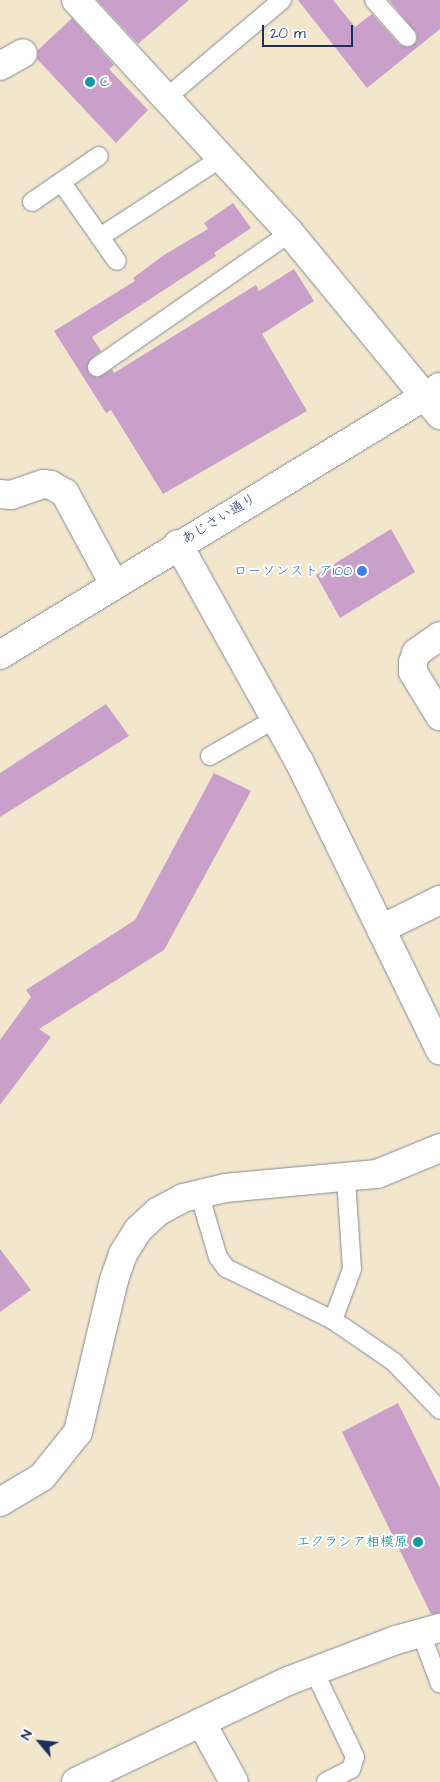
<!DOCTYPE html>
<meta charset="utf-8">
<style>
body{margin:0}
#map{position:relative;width:440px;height:1782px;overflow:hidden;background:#f2e6cd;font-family:"Architects Daughter","Klee One",sans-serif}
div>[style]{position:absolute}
.building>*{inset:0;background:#c8a0ca}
.roads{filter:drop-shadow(0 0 1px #868a96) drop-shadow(0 0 1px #868a96)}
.service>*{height:18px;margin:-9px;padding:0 9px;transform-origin:9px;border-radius:9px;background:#fff}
.minor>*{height:28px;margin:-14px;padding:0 14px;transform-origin:14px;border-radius:14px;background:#fff}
.tertiary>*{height:28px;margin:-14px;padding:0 14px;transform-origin:14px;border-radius:14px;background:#fff}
.dots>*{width:14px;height:14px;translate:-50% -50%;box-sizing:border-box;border:2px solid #fff;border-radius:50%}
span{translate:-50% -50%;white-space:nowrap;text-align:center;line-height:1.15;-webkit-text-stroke:4px #fff;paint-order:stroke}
.culture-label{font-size:14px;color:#0d838f}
.left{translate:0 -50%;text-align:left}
.right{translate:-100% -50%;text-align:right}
.street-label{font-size:14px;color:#1b2f5e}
.shop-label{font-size:14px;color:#366cbe}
.north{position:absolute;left:15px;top:1717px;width:50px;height:50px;-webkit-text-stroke:4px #fff;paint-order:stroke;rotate:298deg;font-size:14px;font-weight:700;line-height:20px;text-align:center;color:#1b2f5e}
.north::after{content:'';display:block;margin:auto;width:18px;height:22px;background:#1b2f5e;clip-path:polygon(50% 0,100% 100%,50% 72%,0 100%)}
.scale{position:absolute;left:262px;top:25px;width:91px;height:22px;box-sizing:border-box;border:2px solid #1b2f5e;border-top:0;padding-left:6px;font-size:15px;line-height:18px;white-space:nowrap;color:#1b2f5e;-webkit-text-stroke:4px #fff;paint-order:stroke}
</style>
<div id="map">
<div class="building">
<i style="clip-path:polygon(97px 0,189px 0,138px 44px)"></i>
<i style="clip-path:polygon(298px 0,333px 0,355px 27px,372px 14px,399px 44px,409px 47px,417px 41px,417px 34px,389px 0,440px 0,440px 29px,367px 88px)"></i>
<i style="clip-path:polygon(72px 18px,114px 65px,109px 69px,148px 110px,116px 143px,37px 59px,38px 50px)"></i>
<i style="clip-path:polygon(233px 203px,251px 228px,214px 253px,216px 256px,92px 337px,101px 351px,91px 359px,87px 368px,89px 373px,97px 378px,112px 369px,114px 373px,256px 285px,259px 291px,294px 269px,314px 301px,262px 334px,307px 411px,163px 494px,111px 410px,106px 413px,54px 331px,135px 281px,133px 278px,164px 255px,208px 229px,204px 223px)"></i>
<i style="clip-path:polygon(391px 529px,415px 572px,340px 618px,316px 575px)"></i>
<i style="clip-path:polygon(106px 704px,129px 736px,0 817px,0 773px)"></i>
<i style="clip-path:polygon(214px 773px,251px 791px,164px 950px,39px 1029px,51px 1037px,0 1105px,0 1040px,31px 997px,26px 990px,135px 920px)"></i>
<i style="clip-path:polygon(0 1249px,31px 1290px,0 1312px)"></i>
<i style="clip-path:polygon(398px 1403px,440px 1488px,440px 1613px,431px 1614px,342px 1432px)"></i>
</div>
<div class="roads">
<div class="service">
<i style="left:374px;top:0;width:50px;rotate:48.3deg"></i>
<i style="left:166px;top:98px;width:152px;rotate:-40.2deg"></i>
<i style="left:62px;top:183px;width:66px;rotate:54.9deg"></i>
<i style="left:100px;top:237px;width:145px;rotate:-33.1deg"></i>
<i style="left:32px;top:202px;width:81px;rotate:-34.5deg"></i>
<i style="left:100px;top:237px;width:29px;rotate:55deg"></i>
<i style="left:97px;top:367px;width:235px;rotate:-34.8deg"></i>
<i style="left:210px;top:756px;width:75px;rotate:-29.6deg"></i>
<i style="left:199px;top:1193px;width:67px;rotate:73.5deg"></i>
<i style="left:218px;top:1257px;width:14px;rotate:54deg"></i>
<i style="left:226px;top:1268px;width:119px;rotate:25.9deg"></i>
<i style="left:333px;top:1320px;width:74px;rotate:34.5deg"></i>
<i style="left:394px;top:1362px;width:66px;rotate:46.2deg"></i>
<i style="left:333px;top:1320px;width:54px;rotate:-69.6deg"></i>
<i style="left:352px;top:1269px;width:91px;rotate:-93.8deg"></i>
<i style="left:421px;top:1633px;width:54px;rotate:69.6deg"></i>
<i style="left:314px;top:1671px;width:95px;rotate:64.5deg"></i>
<i style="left:355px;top:1757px;width:13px;rotate:108deg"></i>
<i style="left:351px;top:1769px;width:28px;rotate:153deg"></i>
</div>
<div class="minor">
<i style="left:76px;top:0;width:316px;rotate:47.4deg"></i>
<i style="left:290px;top:233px;width:236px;rotate:50.5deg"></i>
<i style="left:0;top:66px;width:26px;rotate:-29deg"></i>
<i style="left:0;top:494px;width:11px;rotate:5deg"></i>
<i style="left:11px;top:495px;width:34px;rotate:-19deg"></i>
<i style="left:43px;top:484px;width:8px;rotate:7deg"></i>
<i style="left:51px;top:485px;width:16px;rotate:30deg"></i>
<i style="left:65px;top:493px;width:103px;rotate:61.7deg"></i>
<i style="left:178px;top:544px;width:248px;rotate:60.9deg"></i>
<i style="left:299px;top:761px;width:322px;rotate:64deg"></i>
<i style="left:440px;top:636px;width:29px;rotate:145deg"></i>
<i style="left:416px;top:653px;width:10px;rotate:107deg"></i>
<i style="left:413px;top:663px;width:9px;rotate:90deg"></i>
<i style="left:413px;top:672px;width:52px;rotate:58.5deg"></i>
<i style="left:381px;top:929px;width:66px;rotate:-26.2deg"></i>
<i style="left:0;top:1502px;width:49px;rotate:-30.8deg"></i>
<i style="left:42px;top:1477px;width:58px;rotate:-51.3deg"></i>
<i style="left:78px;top:1432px;width:156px;rotate:-76.7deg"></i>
<i style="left:114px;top:1280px;width:28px;rotate:-71deg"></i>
<i style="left:123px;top:1254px;width:28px;rotate:-58deg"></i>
<i style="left:138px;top:1230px;width:26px;rotate:-43deg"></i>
<i style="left:157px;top:1212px;width:30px;rotate:-28deg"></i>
<i style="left:183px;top:1198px;width:43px;rotate:-13.4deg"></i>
<i style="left:225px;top:1188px;width:153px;rotate:-5.3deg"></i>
<i style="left:377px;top:1174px;width:68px;rotate:-22.4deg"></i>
<i style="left:201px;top:1722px;width:68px;rotate:61.2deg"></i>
<i style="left:76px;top:1782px;width:235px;rotate:-25.5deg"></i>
<i style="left:288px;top:1681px;width:116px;rotate:-20.8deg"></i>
<i style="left:396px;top:1640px;width:46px;rotate:-15.3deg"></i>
</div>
<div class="tertiary">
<i style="left:0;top:655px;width:515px;rotate:-31.35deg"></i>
</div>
</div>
<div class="dots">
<i style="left:90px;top:82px;background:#0f9aa8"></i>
<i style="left:362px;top:571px;background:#3f7fe0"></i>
<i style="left:418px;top:1542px;background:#0f9aa8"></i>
</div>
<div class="culture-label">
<span class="left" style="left:100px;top:82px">C</span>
<span class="right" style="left:408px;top:1542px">エクラシア相模原</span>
</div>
<div class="street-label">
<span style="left:219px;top:519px;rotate:-31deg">あじさい通り</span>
</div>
<div class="shop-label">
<span class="right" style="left:352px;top:571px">ローソンストア100</span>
</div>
<div class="north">N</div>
<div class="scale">20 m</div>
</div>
